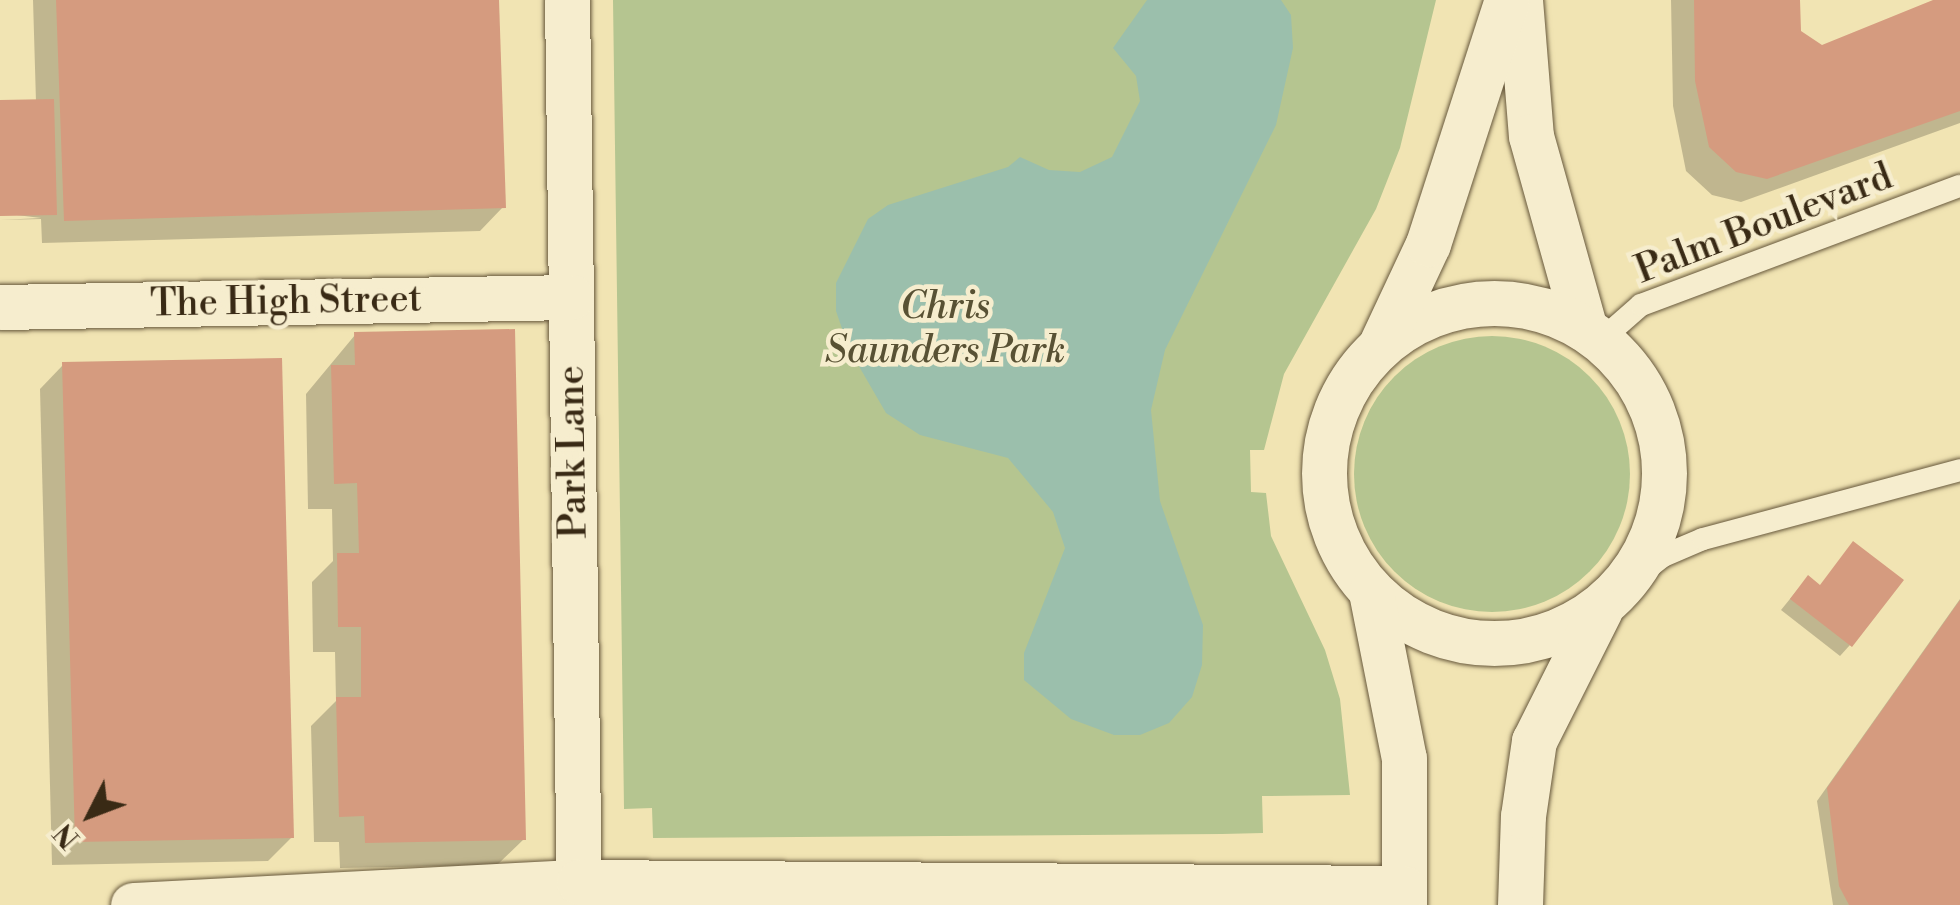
<!DOCTYPE html>
<style>
body{margin:0}
#map{position:relative;width:1960px;height:905px;overflow:hidden;background:#f1e4b3;font-family:"Libre Bodoni",serif}
div>[style]{position:absolute}
.green>*{inset:0;background:#b5c590}
.round{border-radius:50%}
.water>*{inset:0;background:#9bbfac}
.shadow>*{inset:0;background:#0003}
.building>*{inset:0;background:#d59b7f}
.roads{filter:drop-shadow(0 0 2px #67583c) drop-shadow(0 0 2px #67583c)}
.service>*{height:22px;margin:-11px;padding:0 11px;transform-origin:11px;border-radius:11px;background:#f6edce}
.minor>*{height:45px;margin:-22.5px;padding:0 22.5px;transform-origin:22.5px;border-radius:22.5px;background:#f6edce}
.minor>.ring{margin:-22.5px;padding:0;box-sizing:content-box;background:none;border:45px solid #f6edce;border-radius:50%}
span{translate:-50% -50%;white-space:nowrap;text-align:center;line-height:1.15;-webkit-text-stroke:9px #f6edce;paint-order:stroke}
.street-label{font-size:38px;color:#392a15}
.park-label{font-size:38px;color:#585134;font-style:italic}
.north{position:absolute;left:40px;top:765px;width:100px;height:100px;-webkit-text-stroke:8px #f6edce;paint-order:stroke;rotate:228deg;font-size:28px;font-weight:700;line-height:40px;text-align:center;color:#392a15}
.north::after{content:'';display:block;margin:auto;width:35px;height:45px;background:#392a15;clip-path:polygon(50% 0,100% 100%,50% 72%,0 100%)}
</style>
<div id="map">
<div class="green">
<i style="clip-path:polygon(613px 0,1436px 0,1400px 148px,1376px 209px,1284px 374px,1264px 450px,1250px 450px,1251px 492px,1266px 493px,1271px 536px,1325px 650px,1340px 699px,1350px 795px,1262px 796px,1263px 833px,1222px 834px,653px 838px,652px 808px,624px 809px)"></i>
<i class="round" style="left:1354px;top:336px;width:276px;height:276px"></i>
</div>
<div class="water">
<i style="clip-path:polygon(1147px 0,1281px 0,1291px 15px,1293px 48px,1276px 125px,1165px 350px,1151px 410px,1160px 501px,1203px 625px,1202px 665px,1192px 697px,1169px 723px,1140px 735px,1114px 735px,1071px 719px,1024px 680px,1024px 653px,1065px 548px,1053px 512px,1008px 458px,920px 435px,886px 413px,849px 349px,836px 311px,836px 283px,868px 219px,888px 205px,1008px 167px,1020px 157px,1049px 170px,1080px 172px,1112px 157px,1140px 101px,1136px 76px,1113px 48px)"></i>
</div>
<div class="shadow">
<i style="clip-path:polygon(33px 0,497px 0,503px 207px,480px 231px,42px 243px,41px 219px,0 220px,41px 218px,0 213px,0 103px,36px 102px)"></i>
<i style="clip-path:polygon(1671px 0,1798px 0,1798px 32px,1821px 48px,1940px 0,1960px 0,1960px 123px,1741px 202px,1712px 195px,1686px 171px,1673px 106px)"></i>
<i style="clip-path:polygon(355px 335px,524px 839px,497px 865px,340px 868px,339px 842px,314px 842px,311px 726px,336px 701px,335px 652px,313px 652px,312px 582px,333px 561px,332px 509px,308px 509px,306px 394px)"></i>
<i style="clip-path:polygon(63px 365px,292px 837px,268px 861px,52px 865px,40px 389px)"></i>
<i style="clip-path:polygon(1798px 589px,1850px 645px,1840px 656px,1781px 610px)"></i>
<i style="clip-path:polygon(1960px 599px,1960px 905px,1833px 905px,1817px 801px)"></i>
</div>
<div class="building">
<i style="clip-path:polygon(56px 0,499px 0,506px 208px,64px 221px)"></i>
<i style="clip-path:polygon(1694px 0,1800px 0,1801px 31px,1822px 45px,1933px 0,1960px 0,1960px 111px,1767px 179px,1736px 172px,1709px 147px,1695px 81px)"></i>
<i style="clip-path:polygon(54px 99px,57px 215px,0 216px,0 100px)"></i>
<i style="clip-path:polygon(515px 329px,526px 840px,365px 843px,364px 816px,339px 817px,336px 697px,361px 697px,361px 627px,338px 627px,337px 553px,359px 553px,357px 483px,334px 484px,331px 365px,355px 365px,354px 332px)"></i>
<i style="clip-path:polygon(282px 358px,294px 838px,75px 842px,62px 362px)"></i>
<i style="clip-path:polygon(1853px 541px,1904px 580px,1852px 647px,1790px 599px,1808px 575px,1820px 585px)"></i>
<i style="clip-path:polygon(1960px 600px,1960px 905px,1849px 905px,1839px 886px,1827px 788px)"></i>
</div>
<div class="roads">
<div class="service">
<i style="left:1601px;top:340px;width:53px;rotate:-41.2deg"></i>
<i style="left:1641px;top:305px;width:340px;rotate:-20.5deg"></i>
<i style="left:1618px;top:591px;width:57px;rotate:-37.9deg"></i>
<i style="left:1663px;top:556px;width:43px;rotate:-23deg"></i>
<i style="left:1703px;top:539px;width:266px;rotate:-15deg"></i>
</div>
<div class="minor">
<i style="left:567px;top:0;width:905px;rotate:89.24deg"></i>
<i style="left:1520px;top:0;width:136px;rotate:85.4deg"></i>
<i style="left:1531px;top:136px;width:200px;rotate:74.4deg"></i>
<i class="ring" style="left:1324px;top:303px;width:295px;height:295px"></i>
<i style="left:0;top:307px;width:571px;rotate:-1deg"></i>
<i style="left:1382px;top:342px;width:108px;rotate:-64.9deg"></i>
<i style="left:1428px;top:244px;width:256px;rotate:-72.1deg"></i>
<i style="left:1371px;top:592px;width:169px;rotate:78.8deg"></i>
<i style="left:1404px;top:758px;width:147px;rotate:90deg"></i>
<i style="left:133px;top:905px;width:447px;rotate:-3deg"></i>
<i style="left:579px;top:882px;width:825px;rotate:0.42deg"></i>
<i style="left:1520px;top:905px;width:89px;rotate:-88.1deg"></i>
<i style="left:1523px;top:816px;width:76px;rotate:-81.7deg"></i>
<i style="left:1534px;top:741px;width:147px;rotate:-63.3deg"></i>
</div>
</div>
<div class="street-label">
<span style="left:1764px;top:224px;rotate:-21deg">Palm Boulevard</span>
<span style="left:286px;top:302px;rotate:-1deg">The High Street</span>
<span style="left:573px;top:452px;rotate:-91deg">Park Lane</span>
</div>
<div class="park-label">
<span style="left:945px;top:329px">Chris<br>Saunders Park</span>
</div>
<div class="north">N</div>
</div>
